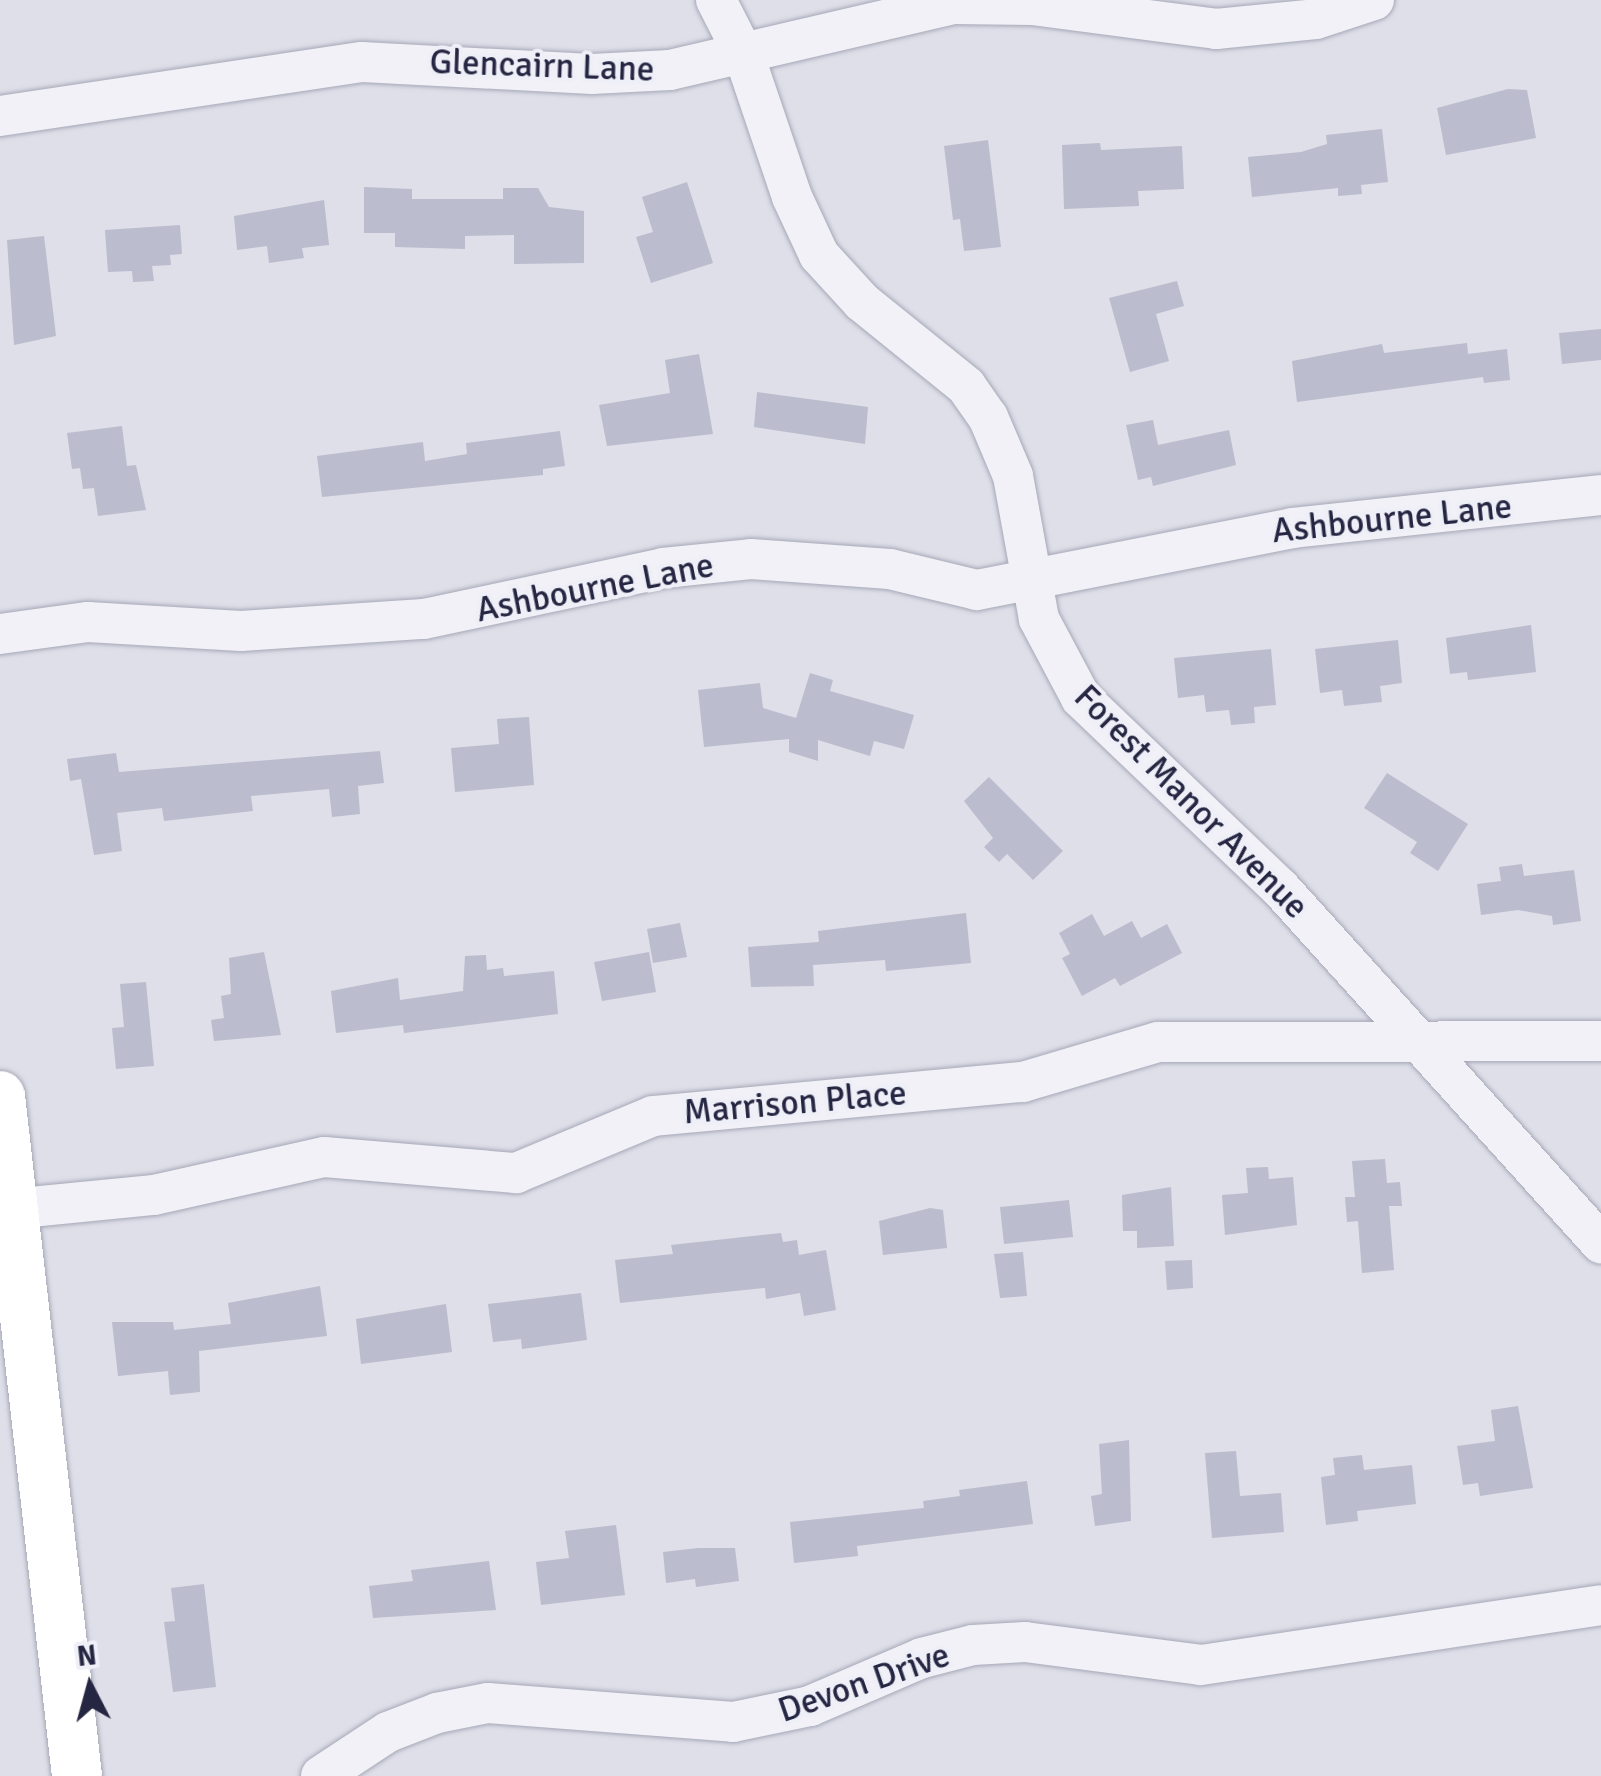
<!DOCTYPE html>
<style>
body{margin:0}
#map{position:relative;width:1601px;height:1776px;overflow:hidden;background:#dedfe9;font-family:Signika,sans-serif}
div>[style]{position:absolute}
.building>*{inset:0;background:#bbbccd}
.roads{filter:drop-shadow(0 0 2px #a6a8b7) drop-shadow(0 0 2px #a6a8b7)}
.minor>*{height:40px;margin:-20px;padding:0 20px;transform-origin:20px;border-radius:20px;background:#f1f1f7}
.major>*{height:50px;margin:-25px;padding:0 25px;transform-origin:25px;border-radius:25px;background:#fff}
span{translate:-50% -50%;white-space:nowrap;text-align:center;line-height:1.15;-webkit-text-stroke:8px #eeeff7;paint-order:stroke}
.street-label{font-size:35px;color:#252642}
.north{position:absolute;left:40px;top:1636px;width:100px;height:100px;-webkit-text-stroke:8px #eeeff7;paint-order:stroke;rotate:354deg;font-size:28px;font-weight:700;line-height:40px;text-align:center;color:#252642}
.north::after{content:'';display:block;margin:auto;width:35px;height:45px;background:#252642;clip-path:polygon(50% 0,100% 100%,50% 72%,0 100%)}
</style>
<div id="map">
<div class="building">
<i style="clip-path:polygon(1508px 89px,1527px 90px,1536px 138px,1446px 155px,1437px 108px)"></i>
<i style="clip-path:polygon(1382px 129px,1388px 182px,1361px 185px,1362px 194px,1338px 196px,1338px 188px,1252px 197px,1248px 157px,1301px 152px,1327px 144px,1326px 135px)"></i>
<i style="clip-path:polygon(988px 140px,1001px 247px,964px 251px,960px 219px,953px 220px,944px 146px)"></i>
<i style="clip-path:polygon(1100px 143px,1101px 150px,1182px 146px,1184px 189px,1138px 191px,1139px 206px,1064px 209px,1062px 145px)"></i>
<i style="clip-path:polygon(687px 182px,713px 263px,651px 283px,636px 237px,653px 232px,642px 197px)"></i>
<i style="clip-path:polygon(364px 187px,412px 189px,412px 199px,503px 199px,503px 188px,538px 188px,549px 207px,584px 211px,584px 263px,514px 264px,514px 235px,465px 236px,465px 249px,395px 247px,395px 233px,364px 233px)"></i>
<i style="clip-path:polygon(324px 200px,329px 245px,302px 248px,304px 258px,269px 263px,267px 246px,237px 250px,234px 216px)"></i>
<i style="clip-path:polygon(180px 225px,182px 254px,170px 255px,171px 265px,152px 266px,154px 281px,133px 282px,132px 271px,108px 272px,105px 230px)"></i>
<i style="clip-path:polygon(44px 236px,56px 336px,14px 345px,7px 240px)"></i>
<i style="clip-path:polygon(1177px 281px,1184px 306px,1156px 314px,1169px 361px,1130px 372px,1109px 298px)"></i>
<i style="clip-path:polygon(1601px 329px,1601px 360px,1562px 364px,1559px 333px)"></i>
<i style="clip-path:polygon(1467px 343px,1468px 354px,1507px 349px,1510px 380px,1484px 383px,1483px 377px,1297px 402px,1292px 361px,1382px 344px,1384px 353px)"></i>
<i style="clip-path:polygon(699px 354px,713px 434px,607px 446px,599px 405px,670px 393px,665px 360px)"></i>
<i style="clip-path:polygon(757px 392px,868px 407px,865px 444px,754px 427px)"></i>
<i style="clip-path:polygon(1153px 420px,1158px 445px,1229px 430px,1236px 465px,1153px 486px,1151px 477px,1138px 480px,1126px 425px)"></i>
<i style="clip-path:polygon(122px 426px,127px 466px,136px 465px,146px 510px,98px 516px,94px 488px,83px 489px,80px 468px,72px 469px,67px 433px)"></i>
<i style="clip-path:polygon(560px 431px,565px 466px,543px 469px,543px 475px,322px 497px,317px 456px,423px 442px,425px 461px,467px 454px,466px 443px)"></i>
<i style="clip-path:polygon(1531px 625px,1536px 672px,1468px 680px,1467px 672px,1450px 674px,1446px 638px)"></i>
<i style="clip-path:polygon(1398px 640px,1402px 683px,1380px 686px,1382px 702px,1344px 706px,1342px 690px,1320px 693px,1315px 649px)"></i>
<i style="clip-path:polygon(1271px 649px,1276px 705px,1254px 707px,1255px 723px,1231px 725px,1229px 710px,1206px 712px,1204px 695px,1178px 698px,1174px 658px)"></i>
<i style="clip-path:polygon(810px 673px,833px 680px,830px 691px,914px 715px,904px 749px,874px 741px,870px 756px,818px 740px,818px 761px,789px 752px,789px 739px,704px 747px,698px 690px,760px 683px,763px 708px,796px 718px)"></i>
<i style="clip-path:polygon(529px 717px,534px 785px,455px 792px,451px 748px,499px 744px,497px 719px)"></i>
<i style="clip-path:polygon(380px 751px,384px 783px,358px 786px,360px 814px,332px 817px,329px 789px,251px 796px,253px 811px,164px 821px,162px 808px,117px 813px,122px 851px,94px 855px,81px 779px,70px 781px,67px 759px,116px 753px,119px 772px)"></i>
<i style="clip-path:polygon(1387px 773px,1468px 824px,1438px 871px,1410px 853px,1417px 842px,1364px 808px)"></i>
<i style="clip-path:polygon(989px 777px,1063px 851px,1033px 880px,1007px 854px,999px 862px,984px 847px,993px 838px,964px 801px)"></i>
<i style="clip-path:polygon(1522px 864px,1524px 876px,1574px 870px,1581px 921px,1553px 925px,1552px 916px,1518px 910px,1481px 915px,1477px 884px,1501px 881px,1499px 867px)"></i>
<i style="clip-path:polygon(966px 913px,971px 963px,886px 971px,885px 960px,813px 965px,814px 986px,751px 987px,748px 947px,819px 942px,818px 931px)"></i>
<i style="clip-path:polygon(1092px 914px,1104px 936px,1132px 921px,1141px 938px,1167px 924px,1182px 953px,1120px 986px,1115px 978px,1082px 996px,1062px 958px,1070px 954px,1059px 933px)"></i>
<i style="clip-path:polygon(680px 923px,687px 957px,653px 963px,647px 929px)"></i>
<i style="clip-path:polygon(264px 952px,281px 1035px,214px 1041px,211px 1020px,224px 1018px,221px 996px,231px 994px,229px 958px)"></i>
<i style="clip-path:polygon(649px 952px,656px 992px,602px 1001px,594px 962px)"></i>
<i style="clip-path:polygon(486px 955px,487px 970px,503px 968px,504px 976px,554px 971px,558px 1014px,404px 1033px,403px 1025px,336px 1033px,331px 991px,398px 978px,400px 1000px,463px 991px,465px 956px)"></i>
<i style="clip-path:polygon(146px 982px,154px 1066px,116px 1069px,112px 1028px,124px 1027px,120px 984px)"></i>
<i style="clip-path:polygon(1385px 1159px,1387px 1183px,1400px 1182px,1402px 1206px,1389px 1206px,1394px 1270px,1362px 1273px,1358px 1221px,1347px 1222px,1345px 1197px,1355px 1197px,1352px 1161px)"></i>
<i style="clip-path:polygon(1268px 1167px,1269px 1179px,1293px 1177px,1297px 1225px,1225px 1235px,1222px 1195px,1248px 1193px,1246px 1168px)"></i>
<i style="clip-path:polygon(1171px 1187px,1174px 1246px,1137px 1248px,1137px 1231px,1123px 1231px,1122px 1195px)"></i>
<i style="clip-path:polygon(1069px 1200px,1073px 1237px,1004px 1244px,1000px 1207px)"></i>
<i style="clip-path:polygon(930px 1208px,943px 1210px,947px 1248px,883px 1255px,879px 1221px)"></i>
<i style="clip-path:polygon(781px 1233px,783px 1242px,797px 1240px,799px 1255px,826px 1250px,836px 1310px,804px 1316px,800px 1293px,766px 1299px,765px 1288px,620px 1303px,615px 1260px,673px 1254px,671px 1245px)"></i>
<i style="clip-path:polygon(1023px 1252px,1027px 1296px,1000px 1298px,994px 1254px)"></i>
<i style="clip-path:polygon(1192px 1260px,1193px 1288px,1167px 1290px,1165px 1261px)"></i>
<i style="clip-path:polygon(320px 1286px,327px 1336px,199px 1351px,200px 1392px,170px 1395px,168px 1371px,118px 1376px,112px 1322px,173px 1322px,174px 1330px,231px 1324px,228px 1303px)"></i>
<i style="clip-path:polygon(581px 1293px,587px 1340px,522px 1349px,521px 1339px,493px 1342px,488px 1304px)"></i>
<i style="clip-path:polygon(446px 1304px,452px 1352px,361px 1364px,356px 1319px)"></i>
<i style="clip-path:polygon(1518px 1406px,1533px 1488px,1480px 1496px,1478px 1483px,1463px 1485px,1457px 1446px,1495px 1441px,1491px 1410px)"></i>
<i style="clip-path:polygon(1129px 1440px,1131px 1521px,1095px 1526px,1091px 1496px,1102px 1494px,1099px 1444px)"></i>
<i style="clip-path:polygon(1236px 1451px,1240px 1496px,1281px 1493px,1284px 1532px,1212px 1538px,1205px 1453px)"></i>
<i style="clip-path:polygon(1362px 1455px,1364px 1470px,1412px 1465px,1416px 1504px,1357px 1511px,1358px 1521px,1326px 1525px,1321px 1477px,1335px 1475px,1333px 1458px)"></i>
<i style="clip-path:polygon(1027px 1481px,1033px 1524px,857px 1546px,858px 1556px,794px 1563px,790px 1522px,924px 1508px,923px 1501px,960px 1496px,959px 1490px)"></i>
<i style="clip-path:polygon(616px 1525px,625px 1595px,541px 1605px,536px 1562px,569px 1558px,565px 1531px)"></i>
<i style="clip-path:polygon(698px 1548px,735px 1548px,739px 1581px,696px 1587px,695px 1579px,666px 1583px,663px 1552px)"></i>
<i style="clip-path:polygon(489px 1561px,496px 1610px,373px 1618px,369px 1586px,413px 1581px,411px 1570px)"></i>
<i style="clip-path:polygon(204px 1584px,216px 1687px,173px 1692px,164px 1622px,175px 1621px,171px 1588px)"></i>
</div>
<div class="roads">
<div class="minor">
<i style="left:716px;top:0;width:62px;rotate:63deg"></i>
<i style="left:744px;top:55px;width:150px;rotate:71.3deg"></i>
<i style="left:792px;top:197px;width:64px;rotate:65deg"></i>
<i style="left:819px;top:255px;width:64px;rotate:47.5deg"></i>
<i style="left:862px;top:302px;width:134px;rotate:38.9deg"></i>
<i style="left:966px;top:386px;width:38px;rotate:55deg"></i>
<i style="left:988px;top:417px;width:64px;rotate:67deg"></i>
<i style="left:1013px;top:476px;width:145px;rotate:79.7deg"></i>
<i style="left:1039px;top:619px;width:89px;rotate:62deg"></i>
<i style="left:1081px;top:698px;width:275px;rotate:43.7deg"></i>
<i style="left:1280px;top:888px;width:479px;rotate:47.9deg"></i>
<i style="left:0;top:116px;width:366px;rotate:-8.5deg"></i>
<i style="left:362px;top:62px;width:230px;rotate:3deg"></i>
<i style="left:592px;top:74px;width:78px;rotate:-2.9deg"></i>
<i style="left:670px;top:70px;width:291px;rotate:-13.1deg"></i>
<i style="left:953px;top:4px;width:79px;rotate:0.7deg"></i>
<i style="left:1032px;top:5px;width:186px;rotate:7.4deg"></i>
<i style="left:1216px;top:29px;width:100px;rotate:-5.7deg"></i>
<i style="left:1316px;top:19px;width:61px;rotate:-18.1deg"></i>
<i style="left:0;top:634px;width:89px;rotate:-7.8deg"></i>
<i style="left:88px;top:622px;width:153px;rotate:3.4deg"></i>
<i style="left:241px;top:631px;width:183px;rotate:-3.8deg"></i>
<i style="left:424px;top:619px;width:244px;rotate:-12deg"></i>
<i style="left:663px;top:568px;width:88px;rotate:-5.8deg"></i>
<i style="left:751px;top:559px;width:139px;rotate:4.1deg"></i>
<i style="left:890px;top:569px;width:89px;rotate:13.6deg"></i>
<i style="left:977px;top:590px;width:321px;rotate:-11.1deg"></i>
<i style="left:1292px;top:528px;width:311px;rotate:-6.1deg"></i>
<i style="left:0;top:1210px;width:155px;rotate:-5.6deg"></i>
<i style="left:154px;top:1195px;width:174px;rotate:-12.6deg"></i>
<i style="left:324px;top:1157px;width:193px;rotate:4.8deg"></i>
<i style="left:516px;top:1173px;width:148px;rotate:-22.6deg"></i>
<i style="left:653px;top:1116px;width:372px;rotate:-5.3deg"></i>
<i style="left:1023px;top:1082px;width:141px;rotate:-16.5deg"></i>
<i style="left:1158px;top:1042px;width:443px;rotate:-0.1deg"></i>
<i style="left:321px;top:1776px;width:80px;rotate:-33.3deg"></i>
<i style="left:388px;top:1732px;width:53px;rotate:-21.2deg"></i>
<i style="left:437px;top:1713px;width:52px;rotate:-11.1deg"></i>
<i style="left:488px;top:1703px;width:246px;rotate:4.4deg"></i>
<i style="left:733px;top:1722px;width:79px;rotate:-11.7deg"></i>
<i style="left:810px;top:1706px;width:122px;rotate:-23.2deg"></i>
<i style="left:922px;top:1658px;width:53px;rotate:-14.3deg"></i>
<i style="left:973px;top:1645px;width:52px;rotate:-3.3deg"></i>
<i style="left:1025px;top:1642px;width:177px;rotate:7.4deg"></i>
<i style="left:1201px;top:1665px;width:404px;rotate:-8.5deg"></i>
</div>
<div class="major">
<i style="left:0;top:1096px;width:684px;rotate:83.54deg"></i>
</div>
</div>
<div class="street-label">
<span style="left:542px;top:66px;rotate:2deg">Glencairn Lane</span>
<span style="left:1392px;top:519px;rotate:-6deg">Ashbourne Lane</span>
<span style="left:595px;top:588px;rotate:-11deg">Ashbourne Lane</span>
<span style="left:1191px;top:802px;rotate:45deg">Forest Manor Avenue</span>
<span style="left:795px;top:1103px;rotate:-5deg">Marrison Place</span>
<span style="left:864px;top:1683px;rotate:-19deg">Devon Drive</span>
</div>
<div class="north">N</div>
</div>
